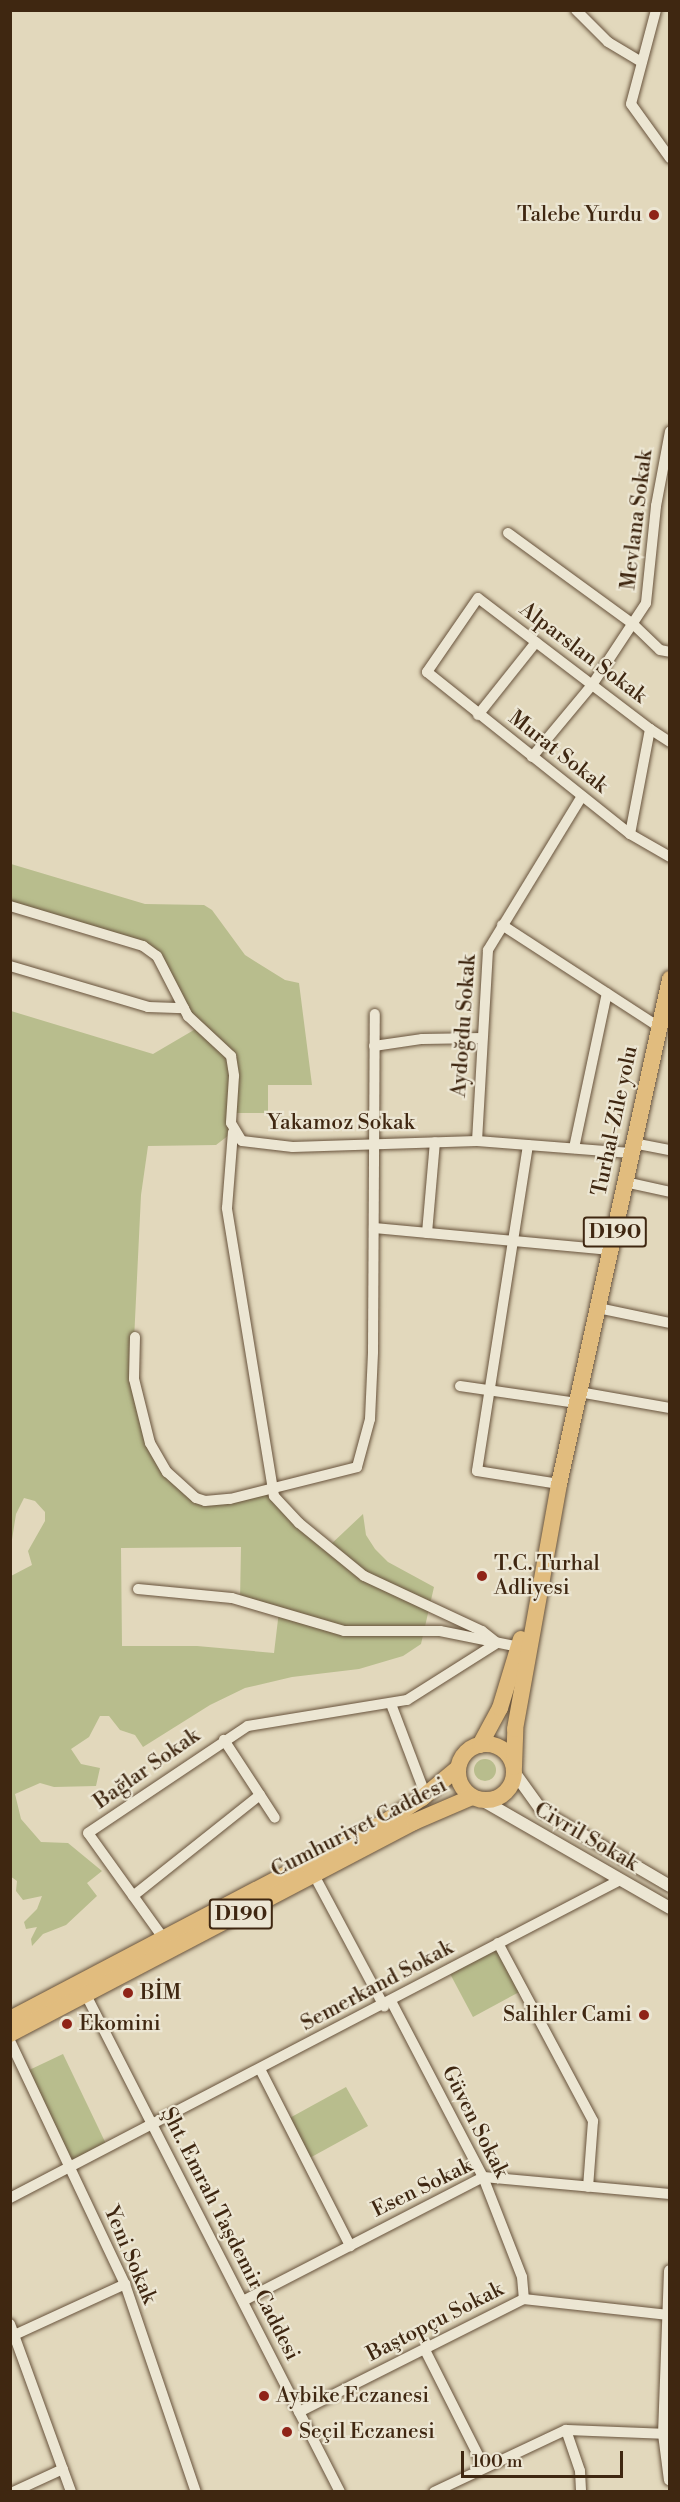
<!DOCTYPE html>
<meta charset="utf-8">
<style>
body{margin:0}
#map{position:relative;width:680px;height:2502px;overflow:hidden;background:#e2d8bc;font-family:"Libre Bodoni",serif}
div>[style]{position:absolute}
.green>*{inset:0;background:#b8bd8d}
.round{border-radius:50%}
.roads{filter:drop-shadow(0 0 2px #68533c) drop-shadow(0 0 2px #68533c)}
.minor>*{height:10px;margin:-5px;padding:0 5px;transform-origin:5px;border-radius:5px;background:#ece6d3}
.tertiary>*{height:12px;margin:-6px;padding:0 6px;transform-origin:6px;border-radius:6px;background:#ece6d3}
.primary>*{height:16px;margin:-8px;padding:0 8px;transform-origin:8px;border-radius:8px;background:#e1bc7e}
.trunk>*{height:16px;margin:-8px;padding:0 8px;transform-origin:8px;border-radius:8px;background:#e1bc7e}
.trunk>.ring{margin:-8px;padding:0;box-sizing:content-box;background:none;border:16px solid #e1bc7e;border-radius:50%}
.dots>*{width:16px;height:16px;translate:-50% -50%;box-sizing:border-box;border:3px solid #ece6d3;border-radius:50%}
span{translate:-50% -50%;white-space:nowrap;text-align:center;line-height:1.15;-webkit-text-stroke:4.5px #ece6d3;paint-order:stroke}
.shield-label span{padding:2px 4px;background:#ece6d3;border:2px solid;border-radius:4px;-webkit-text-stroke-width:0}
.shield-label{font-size:20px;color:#3f2711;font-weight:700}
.poi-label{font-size:21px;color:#3f2711}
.right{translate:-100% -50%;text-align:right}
.left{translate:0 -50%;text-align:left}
.street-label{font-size:21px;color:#3f2711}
.frame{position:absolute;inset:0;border:12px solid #3f2711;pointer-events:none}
.scale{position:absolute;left:461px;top:2451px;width:162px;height:27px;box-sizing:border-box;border:3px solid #3f2711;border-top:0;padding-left:8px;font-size:18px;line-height:21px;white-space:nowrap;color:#3f2711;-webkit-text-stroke:4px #ece6d3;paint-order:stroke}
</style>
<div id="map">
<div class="green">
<i style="clip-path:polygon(evenodd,11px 864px,145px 904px,204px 905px,212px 910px,245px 955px,285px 980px,299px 983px,312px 1085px,268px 1085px,268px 1113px,231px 1113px,233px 1132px,216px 1145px,148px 1146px,141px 1195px,133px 1361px,157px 1458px,205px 1501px,270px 1487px,328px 1547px,363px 1514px,366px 1535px,375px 1549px,388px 1562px,434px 1587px,421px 1644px,403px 1656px,359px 1669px,292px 1677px,245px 1688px,210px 1705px,143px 1747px,135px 1735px,120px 1730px,109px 1716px,100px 1716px,89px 1737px,71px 1749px,81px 1764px,100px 1768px,96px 1786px,54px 1787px,40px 1783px,15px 1794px,21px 1819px,41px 1842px,68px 1843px,102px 1871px,87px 1883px,97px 1896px,66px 1925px,43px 1934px,32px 1946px,31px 1939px,37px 1927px,26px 1929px,24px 1922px,37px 1909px,42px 1896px,23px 1900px,16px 1891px,17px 1881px,10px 1876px,11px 1576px,32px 1565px,28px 1551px,45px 1521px,45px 1512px,35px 1501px,24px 1498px,16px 1514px,11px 1546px,11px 1011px,153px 1054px,199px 1027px,157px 956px,11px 906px,11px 864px,241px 1547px,240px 1600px,279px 1611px,274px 1653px,197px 1646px,122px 1646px,121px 1548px,241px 1547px)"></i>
<i class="round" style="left:474px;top:1759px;width:22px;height:22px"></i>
<i style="clip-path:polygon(498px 1943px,523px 1990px,473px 2017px,448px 1970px)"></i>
<i style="clip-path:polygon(63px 2054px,108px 2148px,70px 2167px,25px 2072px)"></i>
<i style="clip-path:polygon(346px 2087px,368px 2126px,306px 2160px,286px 2120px)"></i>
</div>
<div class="roads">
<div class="minor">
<i style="left:576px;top:10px;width:45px;rotate:45deg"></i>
<i style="left:608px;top:42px;width:39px;rotate:31deg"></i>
<i style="left:656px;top:10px;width:97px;rotate:104.9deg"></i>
<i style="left:631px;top:104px;width:67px;rotate:54.2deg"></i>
<i style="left:508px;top:533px;width:155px;rotate:36.1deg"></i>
<i style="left:633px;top:624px;width:37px;rotate:44deg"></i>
<i style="left:660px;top:650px;width:10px;rotate:11deg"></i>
<i style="left:478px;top:715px;width:93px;rotate:-51.5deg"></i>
<i style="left:650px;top:729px;width:24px;rotate:33deg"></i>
<i style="left:532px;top:757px;width:94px;rotate:-50.2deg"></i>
<i style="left:592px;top:685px;width:98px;rotate:-56.6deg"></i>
<i style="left:646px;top:603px;width:98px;rotate:-84.1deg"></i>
<i style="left:656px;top:506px;width:76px;rotate:-79.4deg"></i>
<i style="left:630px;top:834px;width:107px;rotate:-79.2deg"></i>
<i style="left:650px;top:729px;width:216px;rotate:-142.7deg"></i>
<i style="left:478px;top:598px;width:90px;rotate:124.6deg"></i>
<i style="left:427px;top:672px;width:260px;rotate:38.6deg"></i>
<i style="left:630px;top:834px;width:46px;rotate:29.9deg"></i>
<i style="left:10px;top:906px;width:139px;rotate:16.7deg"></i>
<i style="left:143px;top:946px;width:17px;rotate:36deg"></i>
<i style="left:157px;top:956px;width:68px;rotate:62.7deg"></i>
<i style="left:188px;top:1016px;width:59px;rotate:42.9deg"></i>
<i style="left:231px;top:1056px;width:20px;rotate:81deg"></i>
<i style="left:234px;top:1076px;width:47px;rotate:93.7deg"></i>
<i style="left:231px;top:1123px;width:21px;rotate:59deg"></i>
<i style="left:242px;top:1141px;width:51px;rotate:6.7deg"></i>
<i style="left:293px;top:1147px;width:184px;rotate:-1.9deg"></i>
<i style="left:477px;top:1141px;width:154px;rotate:4.5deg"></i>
<i style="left:502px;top:925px;width:187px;rotate:33deg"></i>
<i style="left:10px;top:966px;width:144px;rotate:16.5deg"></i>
<i style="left:148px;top:1007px;width:36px;rotate:2deg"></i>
<i style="left:374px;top:1046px;width:49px;rotate:-8.3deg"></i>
<i style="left:422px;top:1039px;width:60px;rotate:-1deg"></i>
<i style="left:477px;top:1141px;width:191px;rotate:-86.7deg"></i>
<i style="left:488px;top:950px;width:180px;rotate:-58.6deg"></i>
<i style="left:633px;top:1143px;width:38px;rotate:11deg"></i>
<i style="left:528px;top:1145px;width:330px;rotate:98.9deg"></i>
<i style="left:477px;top:1471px;width:83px;rotate:9deg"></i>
<i style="left:574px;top:1148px;width:158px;rotate:-78deg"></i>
<i style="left:625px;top:1182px;width:46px;rotate:12.5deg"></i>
<i style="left:374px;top:1228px;width:238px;rotate:5.3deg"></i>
<i style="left:427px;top:1233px;width:91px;rotate:-85deg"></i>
<i style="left:598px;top:1308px;width:74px;rotate:11.8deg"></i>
<i style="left:135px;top:1337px;width:42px;rotate:91.4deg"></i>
<i style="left:134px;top:1379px;width:66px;rotate:76deg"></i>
<i style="left:150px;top:1443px;width:34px;rotate:60deg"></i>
<i style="left:167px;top:1472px;width:39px;rotate:42deg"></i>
<i style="left:196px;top:1498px;width:9px;rotate:18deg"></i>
<i style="left:205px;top:1501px;width:25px;rotate:-5deg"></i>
<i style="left:230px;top:1499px;width:131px;rotate:-14.1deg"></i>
<i style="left:357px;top:1467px;width:50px;rotate:-74.8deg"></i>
<i style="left:370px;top:1419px;width:67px;rotate:-87.4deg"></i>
<i style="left:373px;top:1352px;width:338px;rotate:-89.7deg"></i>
<i style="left:460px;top:1386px;width:118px;rotate:8.3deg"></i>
<i style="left:579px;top:1392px;width:92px;rotate:10deg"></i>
<i style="left:138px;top:1589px;width:94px;rotate:5.5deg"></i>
<i style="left:232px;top:1598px;width:117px;rotate:16.4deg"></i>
<i style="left:344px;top:1631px;width:96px"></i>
<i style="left:440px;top:1631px;width:81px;rotate:11.4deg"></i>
<i style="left:391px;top:1704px;width:98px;rotate:69.2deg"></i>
<i style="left:260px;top:1795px;width:27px;rotate:57deg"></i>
<i style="left:314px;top:1875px;width:149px;rotate:61.9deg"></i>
<i style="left:133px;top:1896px;width:162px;rotate:-38.5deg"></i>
<i style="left:260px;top:1795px;width:66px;rotate:-123.2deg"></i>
<i style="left:164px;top:1939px;width:130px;rotate:-125.6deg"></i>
<i style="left:88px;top:1833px;width:192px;rotate:-33.8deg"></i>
<i style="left:248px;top:1726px;width:161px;rotate:-9.3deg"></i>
<i style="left:407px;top:1700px;width:107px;rotate:-32.3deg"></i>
<i style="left:497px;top:1643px;width:19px;rotate:-141deg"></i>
<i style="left:482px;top:1631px;width:130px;rotate:-155deg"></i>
<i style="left:364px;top:1576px;width:84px;rotate:-140.8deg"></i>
<i style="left:299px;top:1523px;width:37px;rotate:-133deg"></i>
<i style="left:274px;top:1496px;width:292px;rotate:-99.3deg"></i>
<i style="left:227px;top:1208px;width:76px;rotate:-85.5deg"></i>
<i style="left:498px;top:1943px;width:202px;rotate:61.9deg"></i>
<i style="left:593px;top:2121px;width:66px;rotate:94.3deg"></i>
<i style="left:86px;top:1995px;width:558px;rotate:62.93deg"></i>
<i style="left:391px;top:2001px;width:199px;rotate:62.4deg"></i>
<i style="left:483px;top:2177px;width:107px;rotate:68.7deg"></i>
<i style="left:522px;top:2277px;width:22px;rotate:85deg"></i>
<i style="left:10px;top:2041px;width:269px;rotate:64.7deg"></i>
<i style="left:125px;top:2284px;width:220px;rotate:71.2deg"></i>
<i style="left:260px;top:2069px;width:199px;rotate:63deg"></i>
<i style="left:10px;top:2198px;width:688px;rotate:-27.53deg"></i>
<i style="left:243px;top:2301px;width:270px;rotate:-27.3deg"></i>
<i style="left:483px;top:2177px;width:188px;rotate:5.2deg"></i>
<i style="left:10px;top:2324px;width:179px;rotate:70deg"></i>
<i style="left:10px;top:2337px;width:127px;rotate:-24.7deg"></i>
<i style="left:425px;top:2350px;width:131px;rotate:63.2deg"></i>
<i style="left:299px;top:2412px;width:252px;rotate:-26.7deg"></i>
<i style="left:524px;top:2299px;width:145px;rotate:6.3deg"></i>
<i style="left:566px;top:2430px;width:43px;rotate:71.1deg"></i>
<i style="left:580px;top:2471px;width:21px;rotate:87deg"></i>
<i style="left:13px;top:2492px;width:55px;rotate:-24.7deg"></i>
<i style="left:434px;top:2492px;width:146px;rotate:-25.2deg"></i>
<i style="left:566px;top:2430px;width:104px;rotate:2.2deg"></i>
</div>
<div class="tertiary">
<i style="left:514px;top:1772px;width:48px;rotate:54.3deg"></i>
<i style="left:542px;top:1811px;width:148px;rotate:30.4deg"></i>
<i style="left:482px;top:1800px;width:217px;rotate:29.9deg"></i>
<i style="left:670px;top:2271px;width:163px;rotate:92.1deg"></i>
<i style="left:664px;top:2434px;width:46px;rotate:82.6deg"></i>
</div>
<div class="primary">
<i style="left:559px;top:1484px;width:517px;rotate:-77.6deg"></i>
</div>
<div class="trunk">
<i class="ring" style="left:458px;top:1744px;width:40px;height:40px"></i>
<i style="left:480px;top:1745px;width:42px;rotate:-61.6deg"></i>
<i style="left:500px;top:1708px;width:72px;rotate:-73.1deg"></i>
<i style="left:514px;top:1767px;width:38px;rotate:-88deg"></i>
<i style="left:515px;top:1729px;width:249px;rotate:-79.8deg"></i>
<i style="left:10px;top:2019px;width:424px;rotate:-27.7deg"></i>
<i style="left:385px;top:1822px;width:44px;rotate:-33deg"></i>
<i style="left:422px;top:1798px;width:47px;rotate:-39.8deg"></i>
<i style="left:10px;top:2034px;width:456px;rotate:-27.7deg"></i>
<i style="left:414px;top:1822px;width:63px;rotate:-23.3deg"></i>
</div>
</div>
<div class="dots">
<i style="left:654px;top:215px;background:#8f2418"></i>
<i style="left:482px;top:1576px;background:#8f2418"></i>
<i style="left:128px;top:1993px;background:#8f2418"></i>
<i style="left:644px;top:2015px;background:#8f2418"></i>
<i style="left:67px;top:2024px;background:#8f2418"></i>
<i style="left:264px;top:2396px;background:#8f2418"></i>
<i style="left:287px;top:2432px;background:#8f2418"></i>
</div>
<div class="shield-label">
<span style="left:615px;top:1232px">D190</span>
<span style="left:241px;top:1914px">D190</span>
</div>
<div class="poi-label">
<span class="right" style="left:642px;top:215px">Talebe Yurdu</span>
<span class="left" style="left:494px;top:1576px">T.C. Turhal<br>Adliyesi</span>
<span class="left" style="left:140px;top:1993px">BİM</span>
<span class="right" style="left:632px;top:2015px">Salihler Cami</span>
<span class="left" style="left:79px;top:2024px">Ekomini</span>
<span class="left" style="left:276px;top:2396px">Aybike Eczanesi</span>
<span class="left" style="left:299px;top:2432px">Seçil Eczanesi</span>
</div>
<div class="street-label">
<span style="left:637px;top:520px;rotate:-83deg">Mevlana Sokak</span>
<span style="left:583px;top:653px;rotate:37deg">Alparslan Sokak</span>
<span style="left:558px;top:752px;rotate:38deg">Murat Sokak</span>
<span style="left:464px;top:1026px;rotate:-86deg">Aydoğdu Sokak</span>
<span style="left:615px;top:1121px;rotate:-78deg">Turhal-Zile yolu</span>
<span style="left:341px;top:1123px">Yakamoz Sokak</span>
<span style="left:147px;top:1769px;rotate:-35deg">Bağlar Sokak</span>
<span style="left:359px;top:1828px;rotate:-27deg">Cumhuriyet Caddesi</span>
<span style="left:586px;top:1837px;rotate:30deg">Civril Sokak</span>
<span style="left:377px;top:1986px;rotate:-28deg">Semerkand Sokak</span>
<span style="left:475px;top:2122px;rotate:63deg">Güven Sokak</span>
<span style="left:422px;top:2188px;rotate:-26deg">Esen Sokak</span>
<span style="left:230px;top:2234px;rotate:63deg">Şht. Emrah Taşdemir Caddesi</span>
<span style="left:130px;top:2255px;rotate:67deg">Yeni Sokak</span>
<span style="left:435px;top:2322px;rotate:-27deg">Baştopçu Sokak</span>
</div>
<div class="frame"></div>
<div class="scale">100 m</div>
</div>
